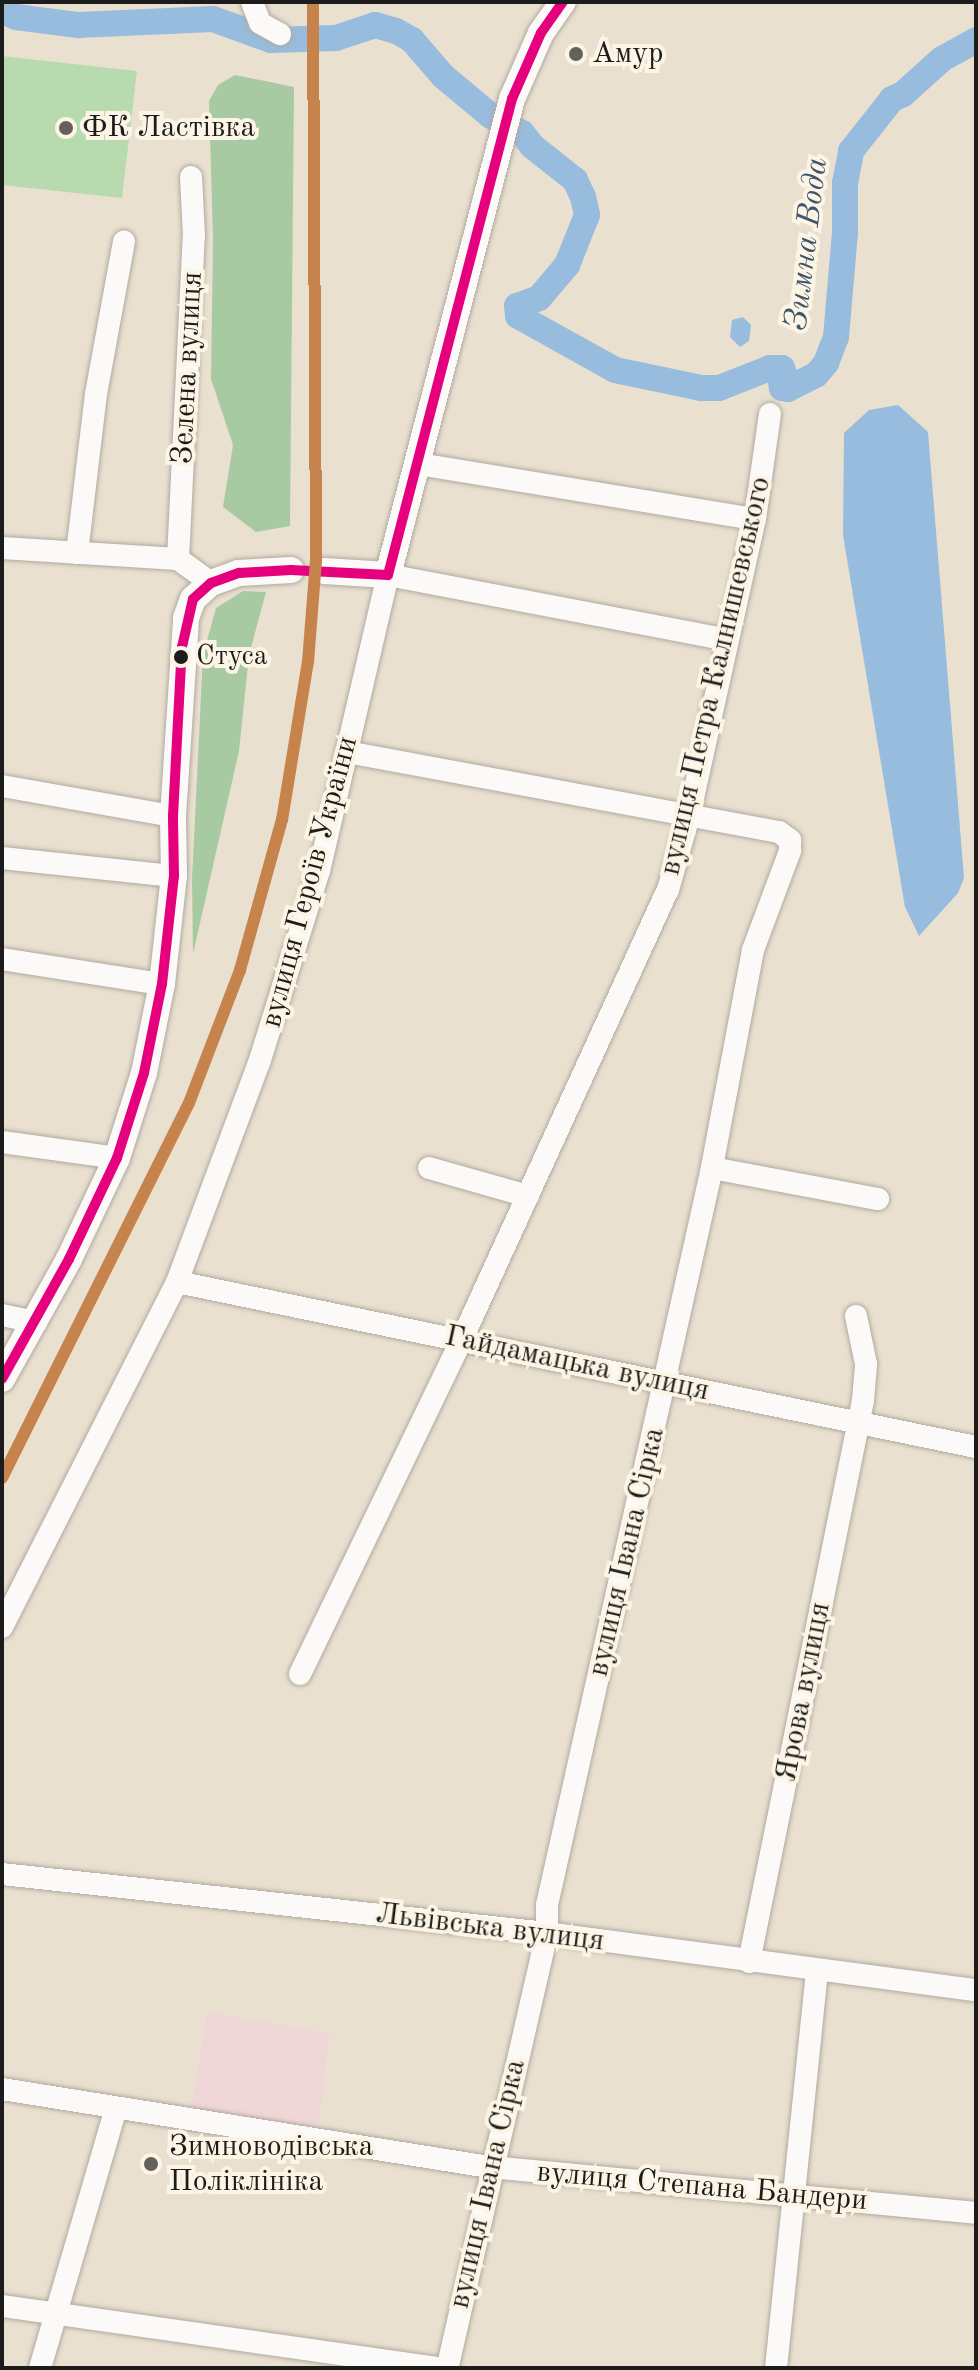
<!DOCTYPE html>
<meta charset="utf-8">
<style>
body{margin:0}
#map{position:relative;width:978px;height:2370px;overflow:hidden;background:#eae0d0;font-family:"Old Standard TT",serif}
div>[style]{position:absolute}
.built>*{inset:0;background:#f0d7d7}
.green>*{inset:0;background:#b7dbae}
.forest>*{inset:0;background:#a8caa2}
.water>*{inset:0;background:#97bcdd}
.river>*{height:26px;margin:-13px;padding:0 13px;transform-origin:13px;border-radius:13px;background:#97bcdd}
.roads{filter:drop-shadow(0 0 2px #b0aaa0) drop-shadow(0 0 2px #b0aaa0)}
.minor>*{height:22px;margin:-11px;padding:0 11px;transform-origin:11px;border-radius:11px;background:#fcfaf8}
.major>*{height:26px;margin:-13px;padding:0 13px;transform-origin:13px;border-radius:13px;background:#fcfaf8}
.bus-1>*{height:10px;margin:-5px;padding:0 5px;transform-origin:5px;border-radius:5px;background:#e5007d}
.rail-1>*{height:12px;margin:-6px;padding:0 6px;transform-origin:6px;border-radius:6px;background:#c6834c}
.dots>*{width:22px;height:22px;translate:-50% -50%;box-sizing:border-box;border:4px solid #fcf5e5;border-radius:50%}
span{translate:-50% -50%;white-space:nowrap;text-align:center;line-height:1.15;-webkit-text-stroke:8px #fcf5e5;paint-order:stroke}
.bus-label{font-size:28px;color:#1c1c1c}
.left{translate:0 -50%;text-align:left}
.poi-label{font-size:30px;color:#1c1c1c}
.street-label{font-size:30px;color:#1c1c1c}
.water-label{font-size:32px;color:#3f566c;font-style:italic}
.frame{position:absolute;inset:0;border:4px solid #1c1c1c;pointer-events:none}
</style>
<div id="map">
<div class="built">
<i style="clip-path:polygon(207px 2012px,330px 2033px,318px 2133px,190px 2112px)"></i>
</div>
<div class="green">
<i style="clip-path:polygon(2px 56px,137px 71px,122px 198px,2px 185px)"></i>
</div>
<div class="forest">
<i style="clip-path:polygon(235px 75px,294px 87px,290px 526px,256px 532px,223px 507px,233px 445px,211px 379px,213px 239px,209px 101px,218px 85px)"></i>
<i style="clip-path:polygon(243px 591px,266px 592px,249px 655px,239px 751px,193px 954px,192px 879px,203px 655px,216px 608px)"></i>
</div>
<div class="water">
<i style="clip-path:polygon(743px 317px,751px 325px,749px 341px,740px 347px,730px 337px,732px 320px)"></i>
<i style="clip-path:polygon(898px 405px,928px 432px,964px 878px,958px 893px,919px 936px,905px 907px,843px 535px,844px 433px,869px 410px)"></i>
</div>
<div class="river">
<i style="left:2px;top:11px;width:15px;rotate:23deg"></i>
<i style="left:16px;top:17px;width:63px;rotate:7.4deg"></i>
<i style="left:78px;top:25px;width:135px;rotate:-2.5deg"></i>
<i style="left:213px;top:19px;width:62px;rotate:19.9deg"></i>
<i style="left:271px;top:40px;width:65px;rotate:-1.8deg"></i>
<i style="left:336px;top:38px;width:41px;rotate:-18.4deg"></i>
<i style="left:375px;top:25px;width:22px;rotate:16deg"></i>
<i style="left:396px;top:31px;width:18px;rotate:29deg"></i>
<i style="left:412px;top:40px;width:48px;rotate:49.3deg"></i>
<i style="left:443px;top:76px;width:62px;rotate:39.8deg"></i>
<i style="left:491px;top:116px;width:35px;rotate:29deg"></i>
<i style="left:522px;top:133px;width:16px;rotate:52deg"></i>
<i style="left:532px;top:146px;width:55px;rotate:38.3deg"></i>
<i style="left:575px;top:180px;width:19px;rotate:65deg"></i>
<i style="left:583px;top:197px;width:18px;rotate:77deg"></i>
<i style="left:587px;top:215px;width:54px;rotate:111.8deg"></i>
<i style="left:567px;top:265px;width:43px;rotate:130.3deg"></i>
<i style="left:539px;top:298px;width:23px;rotate:160deg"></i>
<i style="left:517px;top:306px;width:10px;rotate:84deg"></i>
<i style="left:518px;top:316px;width:111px;rotate:29.1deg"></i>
<i style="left:615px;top:370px;width:88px;rotate:11.8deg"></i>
<i style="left:701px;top:388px;width:18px"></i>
<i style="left:719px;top:388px;width:55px;rotate:-21.4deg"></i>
<i style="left:770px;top:368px;width:12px"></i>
<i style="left:782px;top:368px;width:6px;rotate:72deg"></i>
<i style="left:784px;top:374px;width:8px;rotate:113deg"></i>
<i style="left:781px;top:381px;width:7px;rotate:82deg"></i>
<i style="left:782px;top:388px;width:6px;rotate:9deg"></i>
<i style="left:788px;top:389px;width:31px;rotate:-27deg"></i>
<i style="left:816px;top:375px;width:16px;rotate:-50deg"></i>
<i style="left:826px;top:363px;width:28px;rotate:-69deg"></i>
<i style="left:836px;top:337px;width:104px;rotate:-85.1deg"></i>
<i style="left:845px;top:233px;width:50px;rotate:-90deg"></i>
<i style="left:845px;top:183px;width:33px;rotate:-79deg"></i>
<i style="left:851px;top:151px;width:66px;rotate:-51.7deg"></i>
<i style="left:892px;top:99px;width:12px;rotate:-24deg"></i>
<i style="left:903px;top:94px;width:52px;rotate:-41.9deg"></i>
<i style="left:942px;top:59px;width:39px;rotate:-29deg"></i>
</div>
<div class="roads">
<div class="minor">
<i style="left:252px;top:2px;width:22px;rotate:69deg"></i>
<i style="left:260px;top:23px;width:23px;rotate:29deg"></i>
<i style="left:418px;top:464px;width:341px;rotate:9.3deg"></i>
<i style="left:2px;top:548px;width:176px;rotate:3.6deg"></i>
<i style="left:178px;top:559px;width:41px;rotate:36deg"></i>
<i style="left:77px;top:553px;width:160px;rotate:-83.2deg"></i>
<i style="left:96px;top:394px;width:155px;rotate:-79.6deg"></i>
<i style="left:178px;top:559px;width:323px;rotate:-87.2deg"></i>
<i style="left:194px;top:236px;width:59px;rotate:-92.9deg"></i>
<i style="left:347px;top:752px;width:439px;rotate:10.5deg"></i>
<i style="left:779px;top:832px;width:14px;rotate:36deg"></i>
<i style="left:790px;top:840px;width:11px;rotate:90deg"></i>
<i style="left:790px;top:851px;width:106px;rotate:110.5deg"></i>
<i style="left:753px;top:950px;width:222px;rotate:100.7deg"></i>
<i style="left:712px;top:1168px;width:755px;rotate:102.62deg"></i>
<i style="left:547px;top:1905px;width:28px;rotate:90deg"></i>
<i style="left:547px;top:1933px;width:446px;rotate:102.9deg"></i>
<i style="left:2px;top:786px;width:174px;rotate:10deg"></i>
<i style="left:2px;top:858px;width:173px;rotate:6deg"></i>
<i style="left:2px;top:959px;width:162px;rotate:8.9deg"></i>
<i style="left:2px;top:1142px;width:116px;rotate:7.9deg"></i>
<i style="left:429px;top:1168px;width:103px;rotate:15.8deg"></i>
<i style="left:712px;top:1168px;width:169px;rotate:10.6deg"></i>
<i style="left:177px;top:1282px;width:816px;rotate:11.67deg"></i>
<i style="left:2px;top:1315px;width:35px;rotate:12deg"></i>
<i style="left:2px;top:1627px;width:387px;rotate:-63.1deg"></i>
<i style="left:177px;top:1282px;width:237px;rotate:-69.5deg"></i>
<i style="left:260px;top:1060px;width:198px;rotate:-72.7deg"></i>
<i style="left:319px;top:871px;width:304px;rotate:-76.9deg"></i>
<i style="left:388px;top:575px;width:346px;rotate:10.8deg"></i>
<i style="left:300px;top:1674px;width:372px;rotate:-64.2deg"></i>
<i style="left:462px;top:1339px;width:494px;rotate:-65.4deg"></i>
<i style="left:668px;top:890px;width:77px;rotate:-74.2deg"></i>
<i style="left:689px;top:816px;width:304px;rotate:-77.5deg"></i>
<i style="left:755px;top:519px;width:106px;rotate:-81.9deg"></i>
<i style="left:2px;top:1874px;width:548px;rotate:6.18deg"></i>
<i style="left:547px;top:1933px;width:433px;rotate:7.6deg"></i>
<i style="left:749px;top:1962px;width:573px;rotate:-78.53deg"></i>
<i style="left:863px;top:1400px;width:36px;rotate:-85deg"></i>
<i style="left:866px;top:1364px;width:49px;rotate:-101.8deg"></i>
<i style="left:2px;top:2089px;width:495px;rotate:9.1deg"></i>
<i style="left:491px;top:2167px;width:487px;rotate:5.4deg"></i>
<i style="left:2px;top:2306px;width:437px;rotate:8.1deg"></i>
<i style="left:40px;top:2368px;width:271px;rotate:-73.7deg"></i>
<i style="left:776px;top:2368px;width:398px;rotate:-84.1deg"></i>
</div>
<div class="major">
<i style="left:324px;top:571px;width:64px;rotate:3.6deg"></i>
<i style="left:388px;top:575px;width:492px;rotate:-75.4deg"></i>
<i style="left:512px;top:99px;width:72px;rotate:-66.3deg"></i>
<i style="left:541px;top:33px;width:38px;rotate:-55deg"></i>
<i style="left:2px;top:1379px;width:137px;rotate:-60.8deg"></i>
<i style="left:69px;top:1259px;width:112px;rotate:-64.6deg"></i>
<i style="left:117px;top:1158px;width:89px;rotate:-72.4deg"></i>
<i style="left:144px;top:1073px;width:91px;rotate:-78.6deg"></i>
<i style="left:162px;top:984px;width:109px;rotate:-83.7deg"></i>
<i style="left:174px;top:876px;width:60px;rotate:-91deg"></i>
<i style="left:173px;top:816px;width:198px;rotate:-86.2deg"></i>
<i style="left:186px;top:618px;width:20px;rotate:-70deg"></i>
<i style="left:193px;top:599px;width:24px;rotate:-42deg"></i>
<i style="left:211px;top:583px;width:30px;rotate:-20deg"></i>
<i style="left:239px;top:573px;width:52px;rotate:-3.3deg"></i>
</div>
</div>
<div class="bus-1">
<i style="left:388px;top:575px;width:492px;rotate:-75.4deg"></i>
<i style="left:512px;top:99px;width:72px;rotate:-66.3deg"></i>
<i style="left:541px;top:33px;width:38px;rotate:-55deg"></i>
<i style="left:2px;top:1379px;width:137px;rotate:-60.8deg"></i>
<i style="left:69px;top:1259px;width:112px;rotate:-64.6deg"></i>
<i style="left:117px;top:1158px;width:89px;rotate:-72.4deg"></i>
<i style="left:144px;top:1073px;width:91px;rotate:-78.6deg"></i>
<i style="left:162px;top:984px;width:109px;rotate:-83.7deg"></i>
<i style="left:174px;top:876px;width:60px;rotate:-91deg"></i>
<i style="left:173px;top:816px;width:169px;rotate:-87deg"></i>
<i style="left:182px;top:647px;width:49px;rotate:-77.1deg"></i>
<i style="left:193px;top:599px;width:24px;rotate:-42deg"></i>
<i style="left:211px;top:583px;width:30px;rotate:-20deg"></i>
<i style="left:239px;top:573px;width:52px;rotate:-3.3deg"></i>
<i style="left:291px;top:570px;width:97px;rotate:3deg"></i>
</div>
<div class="rail-1">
<i style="left:2px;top:1478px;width:419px;rotate:-63.5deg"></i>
<i style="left:189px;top:1103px;width:142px;rotate:-69deg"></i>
<i style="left:240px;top:970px;width:156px;rotate:-74.4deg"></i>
<i style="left:282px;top:820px;width:160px;rotate:-80.7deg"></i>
<i style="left:308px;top:662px;width:101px;rotate:-85.5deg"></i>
<i style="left:316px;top:561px;width:559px;rotate:-90.31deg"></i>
</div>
<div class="dots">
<i style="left:576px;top:54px;background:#64615b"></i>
<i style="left:66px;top:128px;background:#64615b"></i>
<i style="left:181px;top:657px;background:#1c1c1c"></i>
<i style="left:151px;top:2164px;background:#64615b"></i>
</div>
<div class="bus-label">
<span class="left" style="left:196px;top:657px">Стуса</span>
</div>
<div class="poi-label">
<span class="left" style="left:592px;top:54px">Амур</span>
<span class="left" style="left:82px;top:128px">ФК Ластівка</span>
<span class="left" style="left:169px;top:2164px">Зимноводівська<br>Поліклініка</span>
</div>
<div class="street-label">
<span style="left:188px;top:368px;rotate:-87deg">Зелена вулиця</span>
<span style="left:716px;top:676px;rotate:-77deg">вулиця Петра Калнишевського</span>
<span style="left:310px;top:882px;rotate:-75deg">вулиця Героїв України</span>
<span style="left:577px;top:1364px;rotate:12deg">Гайдамацька вулиця</span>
<span style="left:627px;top:1552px;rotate:-77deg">вулиця Івана Сірка</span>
<span style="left:804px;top:1692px;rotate:-79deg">Ярова вулиця</span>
<span style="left:490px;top:1928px;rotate:7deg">Львівська вулиця</span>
<span style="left:488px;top:2184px;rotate:-77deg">вулиця Івана Сірка</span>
<span style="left:702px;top:2187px;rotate:5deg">вулиця Степана Бандери</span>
</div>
<div class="water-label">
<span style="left:808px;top:244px;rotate:-83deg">Зимна Вода</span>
</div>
<div class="frame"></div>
</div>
